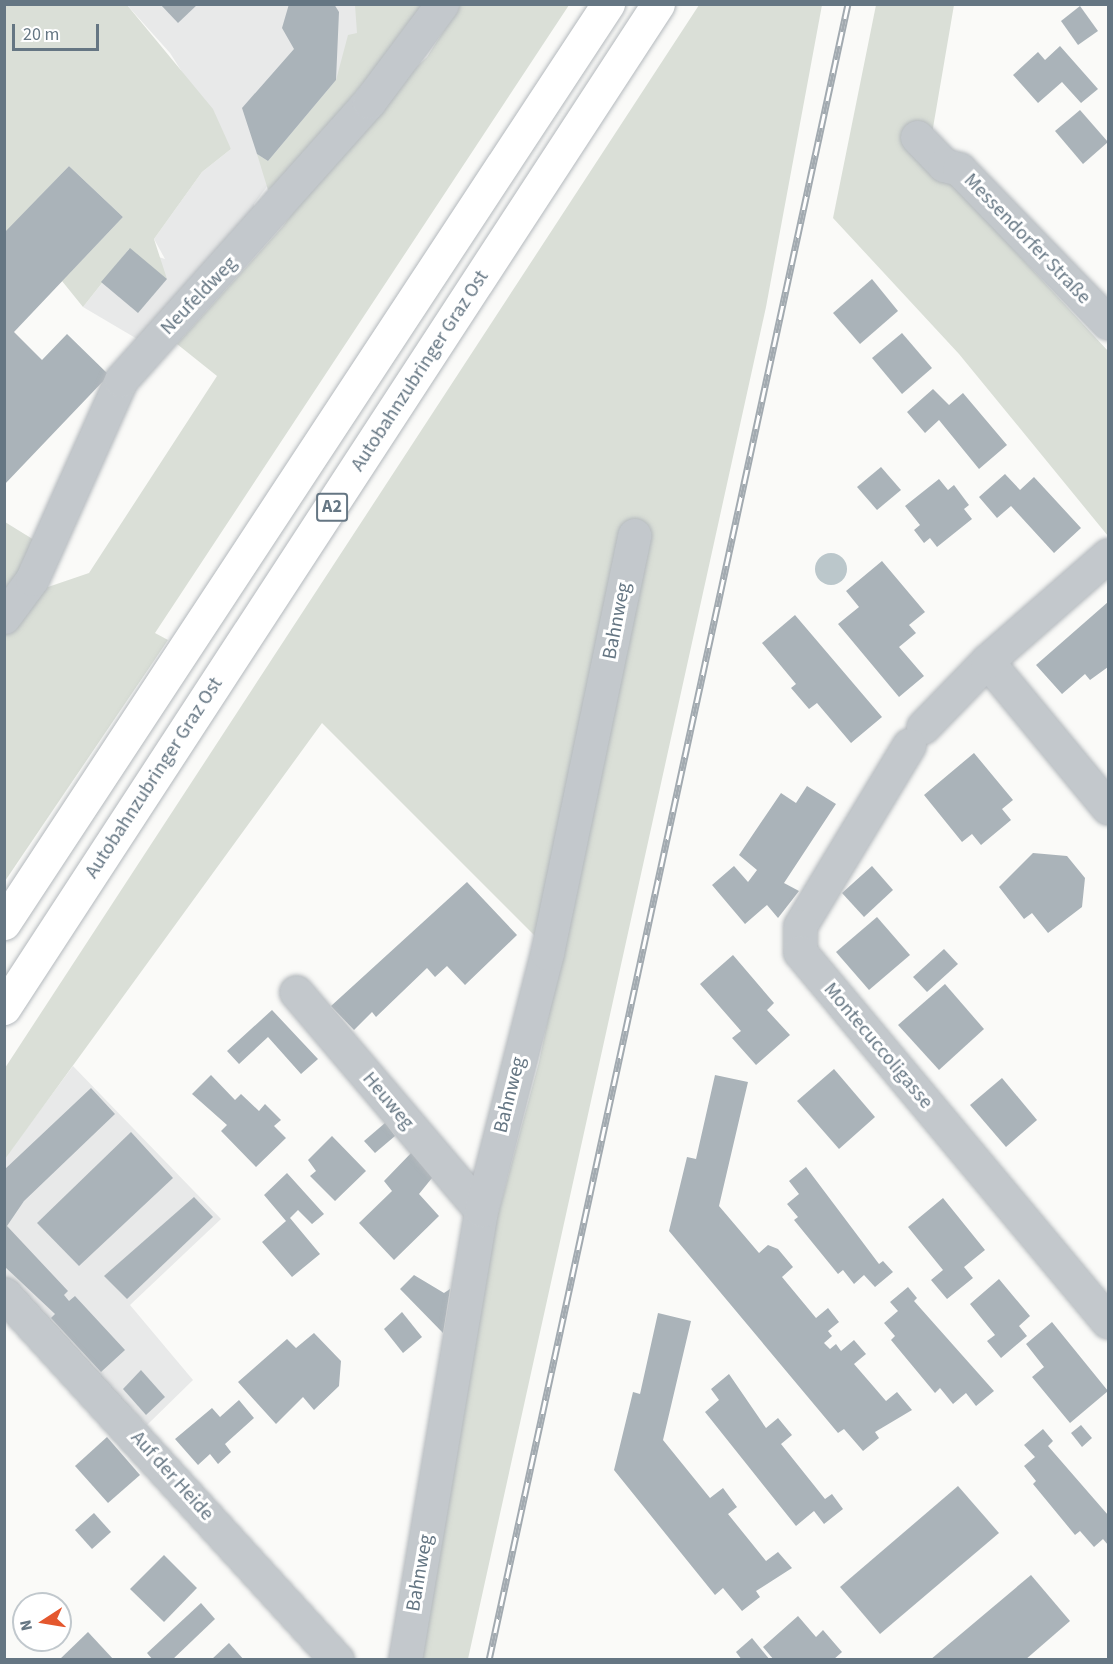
<!DOCTYPE html>
<meta charset="utf-8">
<style>
body{margin:0}
#map{position:relative;width:1113px;height:1664px;overflow:hidden;background:#fafaf8;font-family:"Source Sans 3",sans-serif}
div>[style]{position:absolute}
.built>*{inset:0;background:#e8e9e9}
.green>*{inset:0;background:#dadfd7}
.water>*{inset:0;background:#bbc7cb}
.round{border-radius:50%}
.building>*{inset:0;background:#aab3b9}
.roads{filter:drop-shadow(0 0 2px #b4b9bd) drop-shadow(0 0 2px #b4b9bd)}
.minor>*{height:33px;margin:-16.5px;padding:0 16.5px;transform-origin:16.5px;border-radius:16.5px;background:#c3c8cc}
.motorway>*{height:33px;margin:-16.5px;padding:0 16.5px;transform-origin:16.5px;border-radius:16.5px;background:#fff}
.rail>*{height:7px;margin-top:-3.5px;transform-origin:0;background:repeating-linear-gradient(90deg,#fff 0 14px,#a2aab0 0 28px);box-sizing:border-box;border-block:2px solid #a2aab0}
span{translate:-50% -50%;white-space:nowrap;text-align:center;line-height:1.15;-webkit-text-stroke:6px #fff;paint-order:stroke}
.shield-label span{padding:2px 4px;background:#fff;border:2px solid;border-radius:4px;-webkit-text-stroke-width:0}
.shield-label{font-size:18px;color:#657683;font-weight:700}
.street-label{font-size:20px;color:#657683}
.frame{position:absolute;inset:0;border:6px solid #657683;pointer-events:none}
.north{position:absolute;left:12px;top:1592px;width:60px;height:60px;box-sizing:border-box;background:#fff;border:2px solid #c1c8cd;border-radius:50%;rotate:258deg;font-size:16px;font-weight:700;line-height:24px;text-align:center;color:#657683}
.north::after{content:'';display:block;margin:auto;width:21px;height:27px;background:#e4572e;clip-path:polygon(50% 0,100% 100%,50% 72%,0 100%)}
.scale{position:absolute;left:12px;top:24px;width:87px;height:27px;box-sizing:border-box;border:3px solid #657683;border-top:0;padding-left:8px;font-size:18px;line-height:21px;white-space:nowrap;color:#657683;-webkit-text-stroke:4px #fff;paint-order:stroke}
</style>
<div id="map">
<div class="built">
<i style="clip-path:polygon(127px 5px,402px 5px,254px 204px,256px 217px,144px 343px,83px 307px,130px 248px,165px 259px,154px 239px,202px 172px,231px 149px,170px 53px)"></i>
<i style="clip-path:polygon(73px 1066px,221px 1219px,130px 1305px,193px 1380px,147px 1425px,5px 1280px,4px 1159px)"></i>
</div>
<div class="green">
<i style="clip-path:polygon(5px 5px,127px 5px,213px 109px,231px 149px,202px 172px,154px 239px,167px 279px,129px 249px,83px 307px,62px 281px,123px 217px,69px 166px,5px 233px)"></i>
<i style="clip-path:polygon(355px 5px,427px 5px,289px 174px,268px 190px,257px 154px,268px 161px,336px 80px,348px 35px,357px 33px)"></i>
<i style="clip-path:polygon(460px 5px,569px 5px,155px 633px,168px 640px,5px 881px,5px 522px,39px 543px,32px 579px,48px 587px,89px 573px,217px 376px,177px 344px,283px 226px,359px 121px,427px 57px)"></i>
<i style="clip-path:polygon(699px 5px,822px 5px,766px 307px,468px 1659px,422px 1659px,480px 1280px,539px 1062px,607px 733px,541px 942px,322px 723px,5px 1159px,5px 1068px)"></i>
<i style="clip-path:polygon(876px 5px,954px 5px,928px 157px,1108px 351px,1108px 536px,959px 354px,833px 218px)"></i>
</div>
<div class="water">
<i class="round" style="left:815px;top:553px;width:32px;height:32px"></i>
</div>
<div class="building">
<i style="clip-path:polygon(160px 4px,198px 4px,178px 23px)"></i>
<i style="clip-path:polygon(289px 4px,334px 4px,339px 12px,336px 80px,268px 161px,257px 154px,242px 108px,294px 49px,282px 28px)"></i>
<i style="clip-path:polygon(1080px 6px,1098px 31px,1078px 45px,1061px 21px)"></i>
<i style="clip-path:polygon(1060px 46px,1098px 89px,1081px 103px,1062px 82px,1038px 103px,1013px 75px,1038px 52px,1045px 60px)"></i>
<i style="clip-path:polygon(1080px 110px,1108px 142px,1083px 164px,1055px 131px)"></i>
<i style="clip-path:polygon(69px 166px,123px 217px,14px 332px,42px 360px,67px 334px,109px 375px,4px 485px,4px 233px)"></i>
<i style="clip-path:polygon(130px 248px,167px 279px,138px 313px,101px 282px)"></i>
<i style="clip-path:polygon(872px 279px,898px 311px,860px 344px,833px 313px)"></i>
<i style="clip-path:polygon(902px 333px,932px 368px,902px 394px,872px 358px)"></i>
<i style="clip-path:polygon(933px 389px,949px 405px,963px 393px,1007px 445px,979px 469px,939px 420px,925px 433px,907px 412px)"></i>
<i style="clip-path:polygon(881px 467px,901px 490px,877px 510px,857px 487px)"></i>
<i style="clip-path:polygon(1005px 474px,1020px 490px,1034px 477px,1081px 528px,1054px 553px,1011px 506px,997px 518px,979px 497px)"></i>
<i style="clip-path:polygon(939px 479px,948px 490px,954px 485px,969px 505px,964px 509px,972px 519px,937px 547px,930px 538px,924px 543px,914px 530px,920px 525px,905px 506px)"></i>
<i style="clip-path:polygon(882px 561px,925px 612px,909px 625px,916px 633px,899px 647px,924px 676px,899px 697px,838px 624px,859px 607px,846px 591px)"></i>
<i style="clip-path:polygon(1108px 602px,1108px 667px,1090px 680px,1085px 674px,1062px 694px,1036px 665px)"></i>
<i style="clip-path:polygon(795px 615px,882px 717px,851px 743px,817px 703px,809px 709px,791px 688px,796px 684px,762px 643px)"></i>
<i style="clip-path:polygon(974px 753px,1013px 800px,1002px 809px,1011px 820px,981px 845px,972px 834px,962px 842px,924px 795px)"></i>
<i style="clip-path:polygon(807px 786px,836px 804px,784px 883px,799px 891px,778px 918px,767px 905px,745px 924px,712px 885px,734px 866px,748px 882px,757px 870px,739px 855px,781px 793px,796px 803px)"></i>
<i style="clip-path:polygon(1033px 853px,1067px 856px,1085px 878px,1082px 907px,1048px 933px,1032px 913px,1024px 919px,999px 887px)"></i>
<i style="clip-path:polygon(872px 866px,893px 890px,864px 917px,842px 893px)"></i>
<i style="clip-path:polygon(467px 882px,517px 935px,465px 985px,447px 966px,435px 977px,427px 968px,376px 1017px,372px 1012px,354px 1030px,331px 1006px)"></i>
<i style="clip-path:polygon(877px 917px,910px 955px,869px 990px,836px 952px)"></i>
<i style="clip-path:polygon(944px 949px,958px 964px,927px 992px,913px 977px)"></i>
<i style="clip-path:polygon(733px 955px,774px 1003px,767px 1010px,790px 1035px,756px 1065px,732px 1038px,741px 1031px,700px 984px)"></i>
<i style="clip-path:polygon(945px 984px,984px 1029px,939px 1070px,898px 1025px)"></i>
<i style="clip-path:polygon(272px 1010px,318px 1059px,301px 1074px,268px 1037px,239px 1064px,227px 1051px)"></i>
<i style="clip-path:polygon(834px 1069px,875px 1117px,839px 1149px,797px 1101px)"></i>
<i style="clip-path:polygon(211px 1075px,235px 1100px,241px 1094px,259px 1111px,265px 1104px,281px 1120px,274px 1126px,286px 1138px,256px 1167px,221px 1131px,227px 1125px,192px 1094px)"></i>
<i style="clip-path:polygon(715px 1075px,748px 1082px,719px 1206px,759px 1253px,768px 1245px,778px 1249px,793px 1267px,782px 1277px,816px 1318px,828px 1308px,839px 1322px,828px 1331px,832px 1336px,824px 1343px,830px 1349px,836px 1344px,841px 1351px,854px 1340px,866px 1354px,854px 1364px,886px 1401px,897px 1392px,912px 1410px,875px 1432px,879px 1438px,863px 1451px,844px 1429px,838px 1433px,669px 1231px,687px 1157px,696px 1159px)"></i>
<i style="clip-path:polygon(1002px 1078px,1037px 1120px,1006px 1147px,970px 1105px)"></i>
<i style="clip-path:polygon(91px 1088px,115px 1114px,24px 1201px,7px 1226px,68px 1291px,64px 1295px,69px 1301px,75px 1296px,125px 1350px,101px 1372px,51px 1318px,55px 1314px,4px 1266px,4px 1170px)"></i>
<i style="clip-path:polygon(385px 1123px,395px 1136px,375px 1153px,364px 1141px)"></i>
<i style="clip-path:polygon(131px 1132px,173px 1178px,79px 1266px,37px 1223px)"></i>
<i style="clip-path:polygon(332px 1136px,366px 1171px,335px 1201px,310px 1176px,316px 1171px,308px 1160px)"></i>
<i style="clip-path:polygon(414px 1150px,436px 1173px,419px 1194px,439px 1216px,394px 1260px,359px 1223px,392px 1191px,384px 1181px)"></i>
<i style="clip-path:polygon(806px 1167px,879px 1264px,883px 1261px,893px 1272px,875px 1287px,864px 1275px,854px 1284px,843px 1270px,838px 1274px,794px 1220px,798px 1217px,787px 1204px,799px 1194px,789px 1181px)"></i>
<i style="clip-path:polygon(287px 1173px,324px 1214px,312px 1224px,298px 1210px,290px 1218px,320px 1254px,292px 1277px,262px 1242px,286px 1221px,264px 1195px)"></i>
<i style="clip-path:polygon(194px 1197px,213px 1217px,127px 1299px,104px 1276px)"></i>
<i style="clip-path:polygon(943px 1198px,985px 1250px,964px 1267px,973px 1278px,947px 1299px,931px 1280px,943px 1270px,908px 1227px)"></i>
<i style="clip-path:polygon(414px 1275px,444px 1293px,450px 1289px,443px 1333px,400px 1289px)"></i>
<i style="clip-path:polygon(999px 1279px,1030px 1316px,1019px 1326px,1027px 1336px,1001px 1358px,987px 1341px,995px 1335px,970px 1304px)"></i>
<i style="clip-path:polygon(908px 1287px,917px 1298px,914px 1301px,994px 1391px,976px 1406px,966px 1393px,953px 1404px,940px 1388px,935px 1393px,891px 1340px,895px 1336px,884px 1323px,898px 1311px,890px 1302px)"></i>
<i style="clip-path:polygon(402px 1312px,422px 1337px,403px 1353px,384px 1329px)"></i>
<i style="clip-path:polygon(658px 1313px,691px 1321px,663px 1440px,710px 1498px,723px 1488px,737px 1507px,728px 1514px,766px 1561px,778px 1552px,792px 1568px,756px 1591px,760px 1597px,742px 1611px,723px 1588px,715px 1595px,614px 1470px,633px 1392px,640px 1394px)"></i>
<i style="clip-path:polygon(1052px 1322px,1108px 1391px,1070px 1423px,1032px 1377px,1044px 1367px,1026px 1344px)"></i>
<i style="clip-path:polygon(314px 1333px,341px 1361px,339px 1386px,314px 1410px,303px 1397px,276px 1424px,238px 1382px,287px 1339px,296px 1348px)"></i>
<i style="clip-path:polygon(141px 1370px,165px 1397px,146px 1415px,123px 1389px)"></i>
<i style="clip-path:polygon(729px 1374px,766px 1428px,778px 1418px,792px 1435px,781px 1444px,825px 1499px,832px 1494px,843px 1509px,824px 1524px,814px 1511px,796px 1526px,705px 1412px,719px 1400px,711px 1389px)"></i>
<i style="clip-path:polygon(239px 1400px,254px 1418px,225px 1444px,231px 1452px,218px 1464px,210px 1454px,198px 1465px,175px 1439px,212px 1408px,220px 1417px)"></i>
<i style="clip-path:polygon(1081px 1425px,1092px 1438px,1082px 1447px,1071px 1433px)"></i>
<i style="clip-path:polygon(1043px 1429px,1053px 1441px,1048px 1446px,1108px 1515px,1108px 1545px,1103px 1539px,1094px 1547px,1080px 1531px,1075px 1535px,1033px 1484px,1036px 1481px,1024px 1466px,1035px 1457px,1024px 1445px)"></i>
<i style="clip-path:polygon(107px 1437px,140px 1475px,108px 1503px,75px 1466px)"></i>
<i style="clip-path:polygon(958px 1486px,999px 1533px,880px 1634px,840px 1587px)"></i>
<i style="clip-path:polygon(94px 1513px,111px 1532px,92px 1549px,75px 1530px)"></i>
<i style="clip-path:polygon(164px 1555px,197px 1588px,164px 1622px,130px 1589px)"></i>
<i style="clip-path:polygon(1031px 1575px,1070px 1621px,1025px 1660px,930px 1660px)"></i>
<i style="clip-path:polygon(201px 1603px,215px 1619px,172px 1660px,153px 1660px,147px 1653px)"></i>
<i style="clip-path:polygon(798px 1616px,816px 1637px,823px 1630px,842px 1652px,833px 1660px,774px 1660px,763px 1647px)"></i>
<i style="clip-path:polygon(88px 1632px,114px 1660px,59px 1660px)"></i>
<i style="clip-path:polygon(752px 1638px,770px 1660px,742px 1660px,736px 1652px)"></i>
<i style="clip-path:polygon(229px 1643px,244px 1660px,211px 1660px)"></i>
</div>
<div class="roads">
<div class="minor">
<i style="left:917px;top:137px;width:39px;rotate:46deg"></i>
<i style="left:944px;top:165px;width:16px;rotate:15deg"></i>
<i style="left:959px;top:169px;width:214px;rotate:45.9deg"></i>
<i style="left:4px;top:617px;width:47px;rotate:-53.6deg"></i>
<i style="left:32px;top:579px;width:218px;rotate:-65.9deg"></i>
<i style="left:121px;top:380px;width:373px;rotate:-48.3deg"></i>
<i style="left:369px;top:102px;width:122px;rotate:-53.3deg"></i>
<i style="left:987px;top:661px;width:190px;rotate:50.5deg"></i>
<i style="left:923px;top:727px;width:92px;rotate:-45.9deg"></i>
<i style="left:987px;top:661px;width:161px;rotate:-41.2deg"></i>
<i style="left:909px;top:745px;width:211px;rotate:121.1deg"></i>
<i style="left:800px;top:926px;width:26px;rotate:90deg"></i>
<i style="left:800px;top:952px;width:481px;rotate:50.2deg"></i>
<i style="left:296px;top:992px;width:286px;rotate:49.7deg"></i>
<i style="left:4px;top:1294px;width:495px;rotate:47.7deg"></i>
<i style="left:405px;top:1660px;width:456px;rotate:-80.4deg"></i>
<i style="left:481px;top:1210px;width:265px;rotate:-75.6deg"></i>
<i style="left:547px;top:953px;width:427px;rotate:-78.2deg"></i>
</div>
<div class="motorway">
<i style="left:4px;top:923px;width:1100px;rotate:-56.69deg"></i>
<i style="left:4px;top:1008px;width:1198px;rotate:-56.92deg"></i>
</div>
</div>
<div class="rail">
<i style="left:489px;top:1660px;width:1694px;rotate:-77.77deg"></i>
</div>
<div class="shield-label">
<span style="left:332px;top:507px">A2</span>
</div>
<div class="street-label">
<span style="left:1027px;top:239px;rotate:46deg">Messendorfer Straße</span>
<span style="left:199px;top:296px;rotate:-46deg">Neufeldweg</span>
<span style="left:420px;top:371px;rotate:-57deg">Autobahnzubringer Graz Ost</span>
<span style="left:617px;top:621px;rotate:-79deg">Bahnweg</span>
<span style="left:154px;top:778px;rotate:-57deg">Autobahnzubringer Graz Ost</span>
<span style="left:878px;top:1046px;rotate:50deg">Montecuccoligasse</span>
<span style="left:510px;top:1095px;rotate:-76deg">Bahnweg</span>
<span style="left:388px;top:1101px;rotate:50deg">Heuweg</span>
<span style="left:172px;top:1476px;rotate:48deg">Auf der Heide</span>
<span style="left:420px;top:1573px;rotate:-80deg">Bahnweg</span>
</div>
<div class="frame"></div>
<div class="north">N</div>
<div class="scale">20 m</div>
</div>
